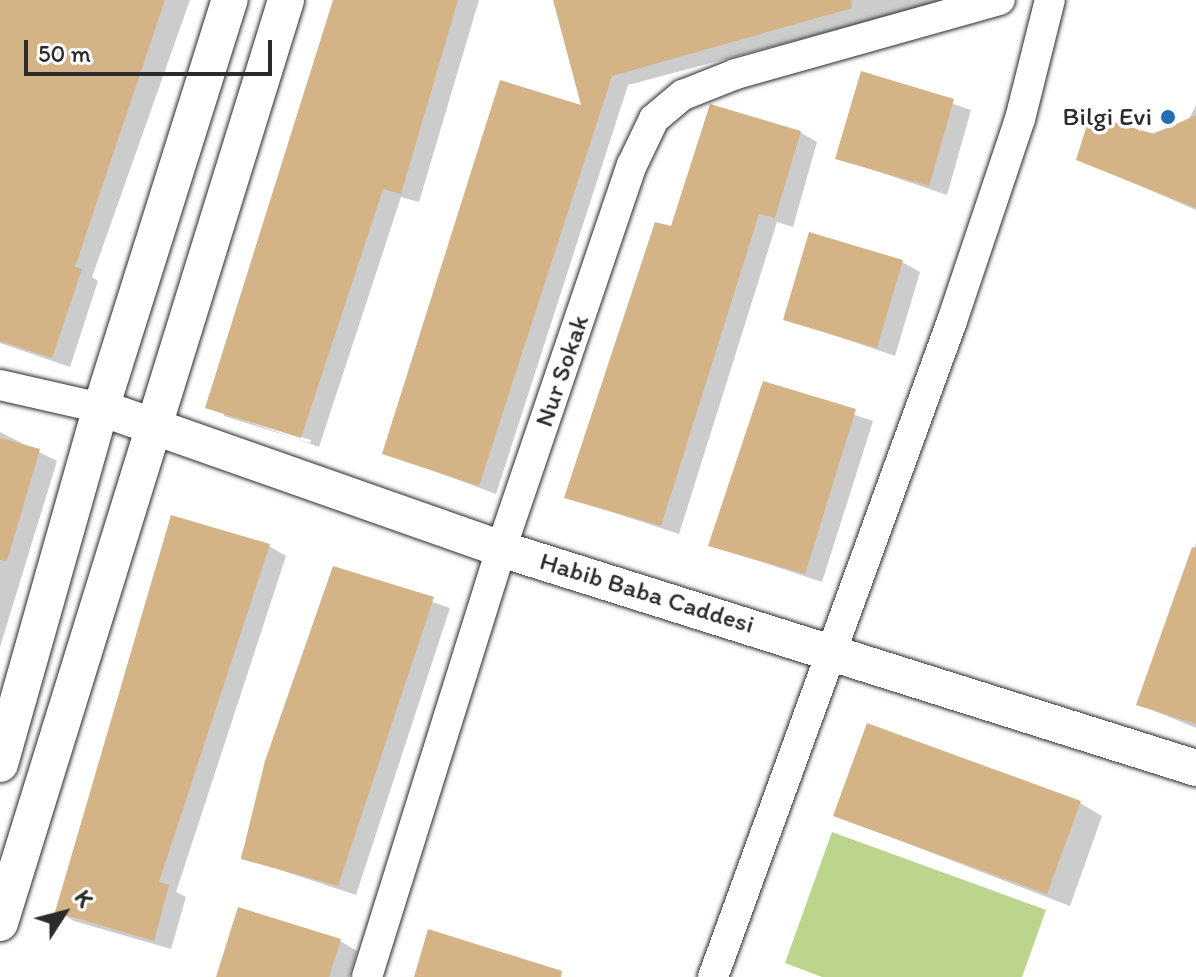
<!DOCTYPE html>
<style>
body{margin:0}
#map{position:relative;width:1196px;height:977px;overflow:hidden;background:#fff;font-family:Itim,sans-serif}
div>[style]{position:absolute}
.green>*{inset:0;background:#bbd58c}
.shadow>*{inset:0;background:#0003}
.building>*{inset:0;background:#d4b387}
.roads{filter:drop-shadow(0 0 2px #2b2b2b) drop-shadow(0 0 2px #2b2b2b)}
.minor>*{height:30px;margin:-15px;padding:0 15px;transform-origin:15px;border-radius:15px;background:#fff}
.tertiary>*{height:36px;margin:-18px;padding:0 18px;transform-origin:18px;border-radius:18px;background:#fff}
.dots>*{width:22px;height:22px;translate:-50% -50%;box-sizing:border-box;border:4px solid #fff;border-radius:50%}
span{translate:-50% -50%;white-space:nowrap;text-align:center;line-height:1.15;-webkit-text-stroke:7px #fff;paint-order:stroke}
.poi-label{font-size:26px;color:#2b2b2b}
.right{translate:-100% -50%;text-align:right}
.street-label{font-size:26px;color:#2b2b2b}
.north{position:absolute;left:24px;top:873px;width:80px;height:80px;-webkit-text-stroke:6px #fff;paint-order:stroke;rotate:54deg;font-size:22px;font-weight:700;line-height:32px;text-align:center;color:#2b2b2b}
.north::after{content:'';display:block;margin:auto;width:28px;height:36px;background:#2b2b2b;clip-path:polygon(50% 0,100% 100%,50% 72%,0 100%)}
.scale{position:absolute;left:24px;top:40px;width:248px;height:36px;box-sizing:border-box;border:4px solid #2b2b2b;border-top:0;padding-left:10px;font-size:24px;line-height:28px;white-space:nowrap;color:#2b2b2b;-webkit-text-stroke:6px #fff;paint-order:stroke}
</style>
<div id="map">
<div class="green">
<i style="clip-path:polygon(832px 832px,1046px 910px,1022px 977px,822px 977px,785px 963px)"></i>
</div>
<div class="shadow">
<i style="clip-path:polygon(0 0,190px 0,92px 277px,98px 281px,70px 367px,0 343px)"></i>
<i style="clip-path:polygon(evenodd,335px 0,479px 0,419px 202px,401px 197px,319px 447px,208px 407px,335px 0,224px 412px,311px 440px,310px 443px,224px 416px,224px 412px)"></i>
<i style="clip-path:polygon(555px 0,947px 0,628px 85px,496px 494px,385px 453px,584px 108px)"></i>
<i style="clip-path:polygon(862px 73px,971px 110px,947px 195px,838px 158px)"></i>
<i style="clip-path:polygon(1196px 105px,1196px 210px,1078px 159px,1188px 121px)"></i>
<i style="clip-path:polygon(800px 132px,817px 142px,793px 227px,777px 222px,679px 534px,567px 497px,672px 229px)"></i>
<i style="clip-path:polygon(902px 262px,920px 272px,895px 356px,786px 319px)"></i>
<i style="clip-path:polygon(764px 384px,873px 421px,822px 582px,711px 545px)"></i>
<i style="clip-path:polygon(0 432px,57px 461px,0 647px)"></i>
<i style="clip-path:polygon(1196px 543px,1196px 728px,1138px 704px)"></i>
<i style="clip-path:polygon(269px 546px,286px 556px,176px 892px,186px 897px,171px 949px,74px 921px,57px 911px)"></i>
<i style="clip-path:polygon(334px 568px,450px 608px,356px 895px,241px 857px)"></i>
<i style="clip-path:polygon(1080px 803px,1102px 816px,1070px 906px,836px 816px)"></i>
<i style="clip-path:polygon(340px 941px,357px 951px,349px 977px,219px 977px)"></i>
</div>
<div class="building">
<i style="clip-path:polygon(0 0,165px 0,75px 267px,82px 269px,52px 358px,0 341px)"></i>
<i style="clip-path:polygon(333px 0,458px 0,401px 194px,383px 189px,301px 438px,205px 408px)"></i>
<i style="clip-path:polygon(553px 0,851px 0,852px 8px,612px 76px,479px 486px,382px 454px,500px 80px,581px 105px)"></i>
<i style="clip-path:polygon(861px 71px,954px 99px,929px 186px,835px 159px)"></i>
<i style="clip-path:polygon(710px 104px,801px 131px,775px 218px,759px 214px,661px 526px,564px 498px,655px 222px,671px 226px)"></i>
<i style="clip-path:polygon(1090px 115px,1154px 134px,1196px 115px,1196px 208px,1076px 160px)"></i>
<i style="clip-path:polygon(809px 232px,903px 260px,877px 348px,783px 320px)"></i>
<i style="clip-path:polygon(763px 381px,856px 409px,805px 574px,708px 546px)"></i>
<i style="clip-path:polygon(0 438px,40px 449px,7px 561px,0 560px)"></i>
<i style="clip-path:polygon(171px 515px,270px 544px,159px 882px,169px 885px,154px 941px,55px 912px)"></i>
<i style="clip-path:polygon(1192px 547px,1196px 548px,1196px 724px,1136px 705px)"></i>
<i style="clip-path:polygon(333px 566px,434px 597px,338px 886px,241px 859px,265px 761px)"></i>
<i style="clip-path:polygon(867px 723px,1081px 801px,1047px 894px,833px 816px)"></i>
<i style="clip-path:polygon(238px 907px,341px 939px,329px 977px,216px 977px)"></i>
<i style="clip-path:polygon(428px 929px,562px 971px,561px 977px,414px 977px)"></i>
</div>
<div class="roads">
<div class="minor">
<i style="left:0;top:385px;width:104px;rotate:12.8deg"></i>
<i style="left:367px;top:977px;width:448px;rotate:-72.6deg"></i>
<i style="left:501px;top:549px;width:406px;rotate:-71.2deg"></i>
<i style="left:632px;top:165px;width:51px;rotate:-64.4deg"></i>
<i style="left:654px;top:119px;width:38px;rotate:-40deg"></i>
<i style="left:683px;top:95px;width:57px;rotate:-21.6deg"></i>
<i style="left:736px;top:74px;width:274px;rotate:-15.7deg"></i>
<i style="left:713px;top:977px;width:698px;rotate:-69.98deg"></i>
<i style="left:952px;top:321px;width:213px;rotate:-71.4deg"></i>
<i style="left:1020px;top:119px;width:123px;rotate:-75.9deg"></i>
</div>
<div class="tertiary">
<i style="left:101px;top:408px;width:424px;rotate:19.4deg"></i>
<i style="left:501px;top:549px;width:729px;rotate:17.49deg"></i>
<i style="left:0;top:764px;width:370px;rotate:-74.2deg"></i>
<i style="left:101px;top:408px;width:428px;rotate:-72.5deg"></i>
<i style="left:0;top:923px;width:966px;rotate:-72.78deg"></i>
</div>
</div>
<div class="dots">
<i style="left:1168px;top:117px;background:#1f6fb2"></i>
</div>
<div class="poi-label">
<span class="right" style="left:1152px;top:117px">Bilgi Evi</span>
</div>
<div class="street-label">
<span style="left:562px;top:371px;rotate:-71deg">Nur Sokak</span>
<span style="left:647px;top:593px;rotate:17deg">Habib Baba Caddesi</span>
</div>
<div class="north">K</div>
<div class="scale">50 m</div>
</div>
